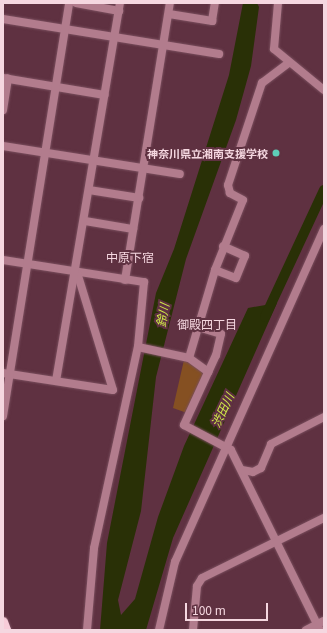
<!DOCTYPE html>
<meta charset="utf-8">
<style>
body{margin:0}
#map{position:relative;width:327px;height:633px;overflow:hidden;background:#5f3141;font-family:Georgia,"Noto Sans JP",serif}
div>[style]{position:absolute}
.green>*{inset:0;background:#855022}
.water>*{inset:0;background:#293006}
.river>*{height:10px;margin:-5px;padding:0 5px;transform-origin:5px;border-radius:5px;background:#293006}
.roads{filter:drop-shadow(0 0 1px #7a4f5e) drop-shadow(0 0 1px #7a4f5e)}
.minor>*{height:8px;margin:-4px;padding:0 4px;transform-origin:4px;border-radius:4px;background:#b27c8d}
.major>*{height:10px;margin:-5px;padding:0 5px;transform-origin:5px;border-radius:5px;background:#f8ccd9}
.dots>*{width:11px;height:11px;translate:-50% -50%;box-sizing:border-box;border:2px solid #5f3141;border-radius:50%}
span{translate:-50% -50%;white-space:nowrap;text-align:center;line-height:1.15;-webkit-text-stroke:4px #5f3141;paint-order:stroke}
.poi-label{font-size:11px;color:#f5d7e0;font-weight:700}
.right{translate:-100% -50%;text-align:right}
.neighbourhood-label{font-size:12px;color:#f5d7e0}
.water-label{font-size:12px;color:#d3ef48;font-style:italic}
.frame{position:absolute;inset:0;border:4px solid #f5d7e0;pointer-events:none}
.scale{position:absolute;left:185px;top:603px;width:83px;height:18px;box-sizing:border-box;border:2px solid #f5d7e0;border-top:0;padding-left:5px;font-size:12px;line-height:14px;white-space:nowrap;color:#f5d7e0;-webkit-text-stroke:3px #5f3141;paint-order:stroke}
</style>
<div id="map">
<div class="green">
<i style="clip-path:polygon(184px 360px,205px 373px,187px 413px,173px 408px)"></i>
</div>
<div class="water">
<i style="clip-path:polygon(243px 3px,257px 3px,259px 7px,251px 66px,236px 120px,186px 259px,156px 377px,141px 511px,118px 600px,121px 615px,135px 599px,158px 517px,184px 446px,248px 308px,277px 303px,173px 538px,146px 630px,100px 630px,107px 543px,156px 293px,174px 249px,229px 75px)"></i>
</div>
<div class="river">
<i style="left:265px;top:317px;width:140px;rotate:-65.1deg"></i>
</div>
<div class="roads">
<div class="minor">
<i style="left:76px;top:3px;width:44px;rotate:10.5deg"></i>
<i style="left:278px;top:3px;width:46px;rotate:95deg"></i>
<i style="left:274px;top:49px;width:65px;rotate:39.4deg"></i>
<i style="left:169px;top:14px;width:44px;rotate:9.2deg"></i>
<i style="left:212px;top:21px;width:18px;rotate:-81deg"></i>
<i style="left:3px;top:19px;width:219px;rotate:9.2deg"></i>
<i style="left:3px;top:78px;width:103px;rotate:9.5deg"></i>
<i style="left:3px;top:110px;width:32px;rotate:-81deg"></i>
<i style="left:3px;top:146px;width:179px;rotate:9deg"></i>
<i style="left:89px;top:190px;width:51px;rotate:9.1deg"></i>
<i style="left:85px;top:221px;width:49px;rotate:9.5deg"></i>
<i style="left:3px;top:260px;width:143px;rotate:8.9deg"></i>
<i style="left:144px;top:282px;width:65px;rotate:95.3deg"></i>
<i style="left:138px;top:347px;width:52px;rotate:12.2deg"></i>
<i style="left:189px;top:358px;width:24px;rotate:36deg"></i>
<i style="left:215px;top:270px;width:22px;rotate:21deg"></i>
<i style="left:236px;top:278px;width:24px;rotate:-68deg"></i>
<i style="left:245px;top:256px;width:24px;rotate:-156deg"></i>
<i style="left:125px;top:280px;width:281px;rotate:-80.8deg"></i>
<i style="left:198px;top:327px;width:24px;rotate:17deg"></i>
<i style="left:221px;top:334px;width:22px;rotate:103deg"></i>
<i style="left:216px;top:355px;width:77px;rotate:114.6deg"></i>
<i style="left:184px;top:425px;width:53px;rotate:28deg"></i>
<i style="left:231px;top:450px;width:201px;rotate:63.7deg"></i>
<i style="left:189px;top:358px;width:92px;rotate:-73.5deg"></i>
<i style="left:215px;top:270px;width:75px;rotate:-68.2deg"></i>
<i style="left:243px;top:200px;width:15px;rotate:-152deg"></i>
<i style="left:230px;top:193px;width:8px;rotate:-104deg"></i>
<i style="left:228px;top:185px;width:108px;rotate:-71.6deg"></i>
<i style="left:262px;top:83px;width:34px;rotate:-37deg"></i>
<i style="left:3px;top:373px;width:111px;rotate:8.8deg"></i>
<i style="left:113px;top:390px;width:123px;rotate:-107deg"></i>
<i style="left:56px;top:381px;width:383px;rotate:-80.4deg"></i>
<i style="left:3px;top:416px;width:418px;rotate:-80.9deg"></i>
<i style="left:242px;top:470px;width:11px;rotate:10deg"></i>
<i style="left:253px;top:472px;width:9px;rotate:-27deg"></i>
<i style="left:261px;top:468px;width:26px;rotate:-67deg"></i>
<i style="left:271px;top:444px;width:59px;rotate:-27deg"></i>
<i style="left:87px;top:630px;width:82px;rotate:-85.1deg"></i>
<i style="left:94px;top:548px;width:206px;rotate:-77.7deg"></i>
<i style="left:159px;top:630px;width:70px;rotate:-76.8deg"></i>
<i style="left:175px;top:562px;width:365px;rotate:-65.9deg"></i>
<i style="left:193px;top:630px;width:44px;rotate:-84.8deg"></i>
<i style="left:197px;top:586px;width:9px;rotate:-58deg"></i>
<i style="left:202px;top:578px;width:136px;rotate:-26.2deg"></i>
<i style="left:306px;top:630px;width:20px;rotate:-27deg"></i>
</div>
<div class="major">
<i style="left:3px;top:622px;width:9px;rotate:69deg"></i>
</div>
</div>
<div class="dots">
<i style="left:276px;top:153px;background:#5eceb8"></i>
</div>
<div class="poi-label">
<span class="right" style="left:268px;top:153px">神奈川県立湘南支援学校</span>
</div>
<div class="neighbourhood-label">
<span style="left:130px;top:257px">中原下宿</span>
<span style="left:207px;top:324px">御殿四丁目</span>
</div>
<div class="water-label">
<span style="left:162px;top:315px;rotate:-80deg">鈴川</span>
<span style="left:222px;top:410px;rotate:-65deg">渋田川</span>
</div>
<div class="frame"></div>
<div class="scale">100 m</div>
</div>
